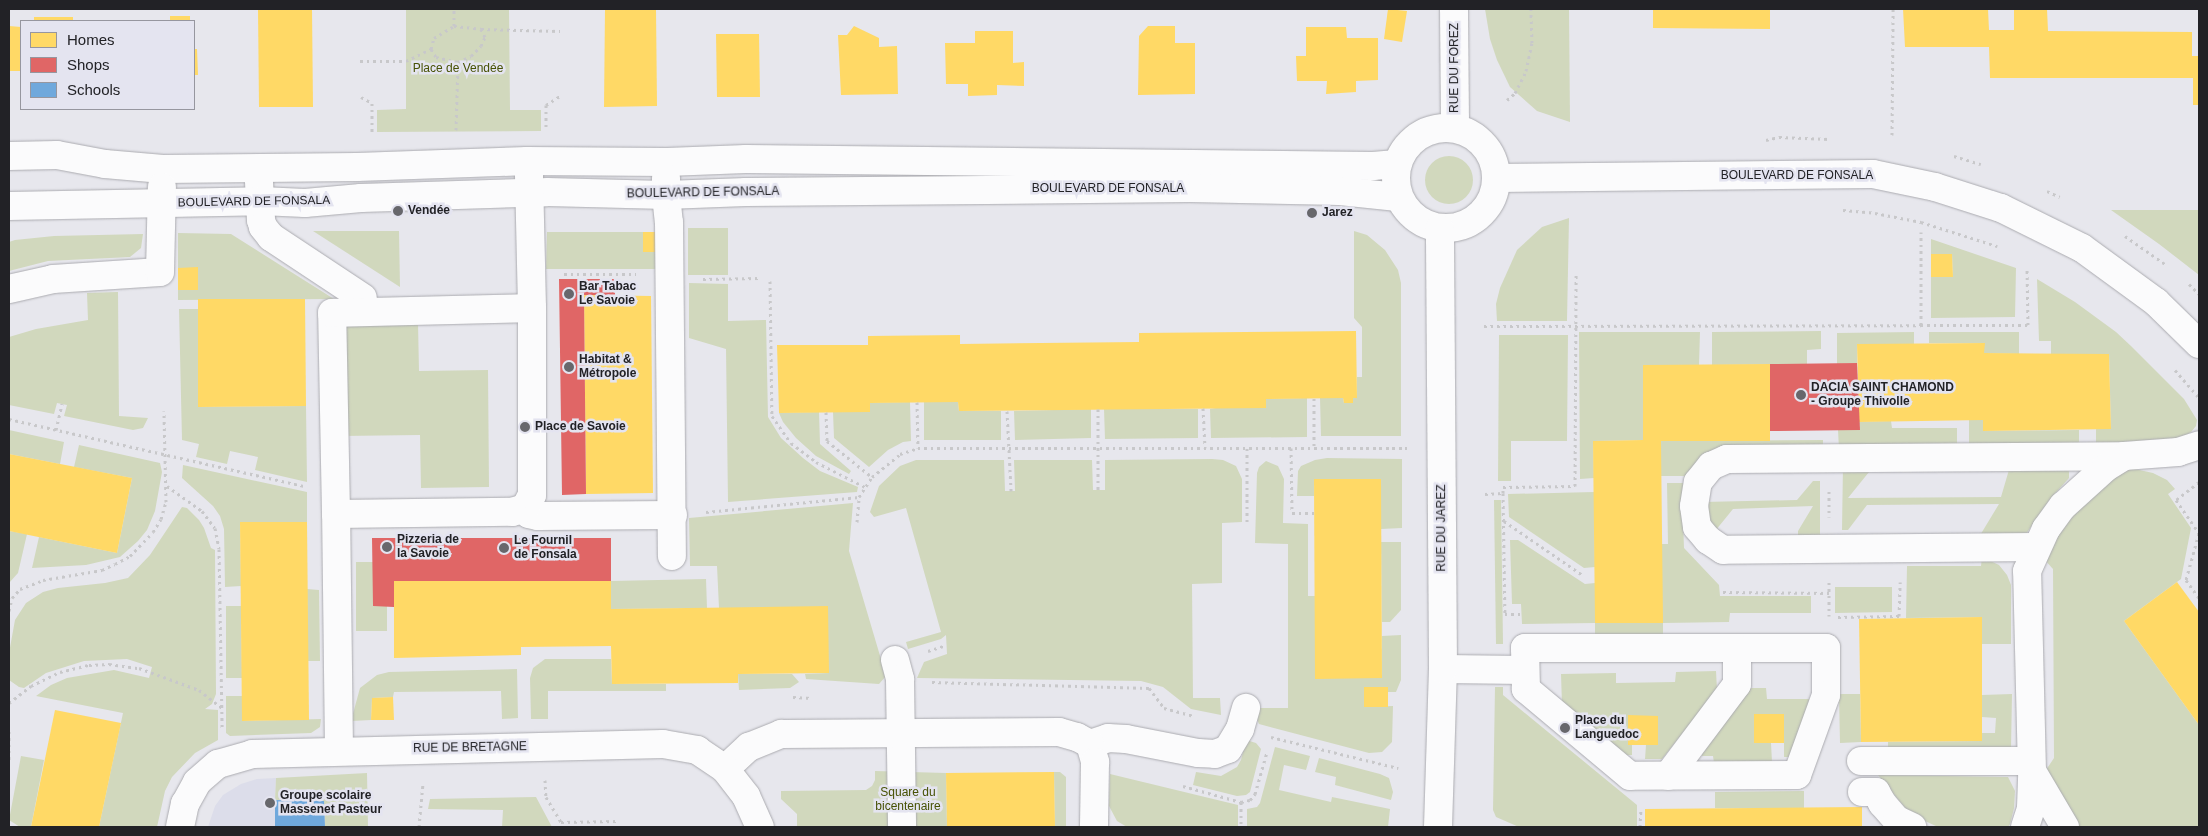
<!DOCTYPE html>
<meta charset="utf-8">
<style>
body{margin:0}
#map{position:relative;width:2208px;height:836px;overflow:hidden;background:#e7e7ed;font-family:Helvetica,sans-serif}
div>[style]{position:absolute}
.built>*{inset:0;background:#dcddea}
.green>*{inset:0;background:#d1d8bd}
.round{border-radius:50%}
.homes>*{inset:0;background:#ffd966}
.shops>*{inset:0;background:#e06666}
.schools>*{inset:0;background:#6fa8dc}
.path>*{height:3px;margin-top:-1.5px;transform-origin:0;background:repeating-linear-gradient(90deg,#c8c8ca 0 2.5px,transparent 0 6.5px)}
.roads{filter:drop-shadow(0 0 1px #ababb0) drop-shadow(0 0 1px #ababb0)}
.minor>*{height:28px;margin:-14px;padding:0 14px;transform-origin:14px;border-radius:14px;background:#fbfbfc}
.minor>.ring{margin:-14px;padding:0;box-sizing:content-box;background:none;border:28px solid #fbfbfc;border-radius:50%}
.dots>*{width:14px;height:14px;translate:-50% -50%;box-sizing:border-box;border:2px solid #e4e4f0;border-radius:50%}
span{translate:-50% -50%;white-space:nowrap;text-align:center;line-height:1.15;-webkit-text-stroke:5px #e4e4f0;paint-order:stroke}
.street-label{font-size:12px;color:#222226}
.park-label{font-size:12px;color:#475205}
.poi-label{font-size:12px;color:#222226;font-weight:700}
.left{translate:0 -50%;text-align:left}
.frame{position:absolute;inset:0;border:10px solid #222226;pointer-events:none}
.legend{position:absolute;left:20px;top:20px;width:175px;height:90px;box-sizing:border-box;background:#e4e4f0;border:1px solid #96969f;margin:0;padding:6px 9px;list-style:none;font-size:15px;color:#222226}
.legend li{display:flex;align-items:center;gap:10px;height:25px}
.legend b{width:25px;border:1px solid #96969f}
</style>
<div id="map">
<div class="built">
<i style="clip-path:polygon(276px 778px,275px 800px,324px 801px,325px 827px,208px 827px,215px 806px,223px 795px,241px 784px,257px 779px)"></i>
</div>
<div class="green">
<i style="clip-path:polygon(406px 9px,509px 9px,510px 110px,541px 110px,541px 131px,377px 132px,377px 110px,406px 109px)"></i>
<i style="clip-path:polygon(1485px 9px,1569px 9px,1570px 122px,1537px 111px,1510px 87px,1497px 60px,1490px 39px)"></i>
<i class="round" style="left:1425px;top:156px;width:48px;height:48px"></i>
<i style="clip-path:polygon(2111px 210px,2199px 210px,2199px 275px,2159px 244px)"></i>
<i style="clip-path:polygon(1569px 218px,1567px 321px,1497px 321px,1496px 304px,1500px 288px,1517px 250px,1542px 227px)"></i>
<i style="clip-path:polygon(688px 228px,728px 228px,728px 275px,688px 275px)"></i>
<i style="clip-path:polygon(313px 231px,399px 231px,400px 287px)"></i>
<i style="clip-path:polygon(1354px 231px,1367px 235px,1385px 250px,1398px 270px,1401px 283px,1401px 436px,1321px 436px,1320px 398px,1343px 398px,1344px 403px,1353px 403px,1353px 398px,1357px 397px,1357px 377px,1362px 377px,1362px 327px,1354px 318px)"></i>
<i style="clip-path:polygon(547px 232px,643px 232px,643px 252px,666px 252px,666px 269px,546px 269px)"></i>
<i style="clip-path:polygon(178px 233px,231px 234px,334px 299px,178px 300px,178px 290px,198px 290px,198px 268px,178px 268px)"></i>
<i style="clip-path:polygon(143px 234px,141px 248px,130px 257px,48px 261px,9px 271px,9px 242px,15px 240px,54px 236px)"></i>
<i style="clip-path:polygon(1931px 239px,2016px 268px,2015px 317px,1931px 318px,1931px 277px,1953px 277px,1952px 254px,1931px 254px)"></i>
<i style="clip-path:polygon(2037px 279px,2075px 302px,2116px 332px,2131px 346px,2184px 399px,2197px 420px,2196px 426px,2191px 432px,2182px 438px,2096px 444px,2096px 429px,2111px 429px,2109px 354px,2051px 354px,2051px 341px,2039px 341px)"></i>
<i style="clip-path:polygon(689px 283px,728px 284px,728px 321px,766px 320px,768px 417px,781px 438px,803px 458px,820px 471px,858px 487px,857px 492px,728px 502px,726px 349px,689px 338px)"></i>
<i style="clip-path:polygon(118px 292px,119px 416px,148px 418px,143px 428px,133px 430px,64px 416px,67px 405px,57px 403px,54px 414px,9px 405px,9px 337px,36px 329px,88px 320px,87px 293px)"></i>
<i style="clip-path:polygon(179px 309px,198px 309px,198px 407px,306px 406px,307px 482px,255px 470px,258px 457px,230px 451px,227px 464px,196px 457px,199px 444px,182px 440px)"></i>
<i style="clip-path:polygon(418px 323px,419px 371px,488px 370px,489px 487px,421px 488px,420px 435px,341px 436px,340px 325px)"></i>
<i style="clip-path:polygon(1821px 331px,1821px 349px,1807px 350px,1807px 364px,1712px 365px,1712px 332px)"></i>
<i style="clip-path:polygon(1579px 332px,1700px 332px,1699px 365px,1643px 365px,1643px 440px,1593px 441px,1594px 478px,1580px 479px)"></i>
<i style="clip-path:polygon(1914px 332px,1914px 344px,1857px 344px,1857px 363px,1837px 364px,1837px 333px)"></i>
<i style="clip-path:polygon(1929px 332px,2019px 332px,2019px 354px,1984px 353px,1984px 343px,1929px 343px)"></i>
<i style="clip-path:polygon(1499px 335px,1568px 335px,1567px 441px,1511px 441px,1511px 481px,1498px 481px)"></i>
<i style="clip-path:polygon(1307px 398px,1307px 437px,1211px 438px,1210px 409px,1266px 399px)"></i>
<i style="clip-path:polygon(910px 402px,911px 441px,903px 442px,888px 450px,869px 467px,834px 438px,833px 412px,870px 412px,870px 403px)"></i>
<i style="clip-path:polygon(924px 402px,958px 402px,959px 411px,1001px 411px,1001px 440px,924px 440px)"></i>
<i style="clip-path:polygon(1091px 409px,1091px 438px,1015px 440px,1014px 411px)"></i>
<i style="clip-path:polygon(1104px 409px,1198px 409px,1198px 438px,1105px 439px)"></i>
<i style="clip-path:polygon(819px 412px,820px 444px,851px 471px,849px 474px,816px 456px,796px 438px,783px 422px,779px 413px)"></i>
<i style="clip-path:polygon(1969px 420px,1983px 420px,1983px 431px,2079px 430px,2079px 448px,1969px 449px)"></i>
<i style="clip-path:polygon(1891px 421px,1892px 428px,1957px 428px,1957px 450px,1839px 450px,1838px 430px,1860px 430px,1859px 422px)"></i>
<i style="clip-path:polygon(9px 430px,64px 442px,60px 464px,9px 454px)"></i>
<i style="clip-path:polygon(1823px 440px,1823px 450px,1687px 476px,1661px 476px,1661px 441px)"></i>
<i style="clip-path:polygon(79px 445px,160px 463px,162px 472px,155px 511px,147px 530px,138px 541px,120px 557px,86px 565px,32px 568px,39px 537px,117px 553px,132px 478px,74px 467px)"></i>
<i style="clip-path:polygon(1327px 458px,1402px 459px,1402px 528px,1381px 529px,1381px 479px,1314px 479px,1314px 496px,1297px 496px,1298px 471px,1301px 466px,1315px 460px)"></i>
<i style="clip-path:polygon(1212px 459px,1223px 460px,1236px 466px,1242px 479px,1242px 522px,1222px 523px,1222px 583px,1192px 584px,1193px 698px,1220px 698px,1221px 715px,1191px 709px,1163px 687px,1141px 681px,917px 678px,924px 662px,947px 654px,946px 635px,941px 639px,908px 649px,906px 642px,941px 632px,906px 508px,874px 517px,870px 512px,879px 486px,900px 466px,916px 460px,1004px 460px,1005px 491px,1015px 491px,1014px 460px,1092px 460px,1093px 490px,1105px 490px,1105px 460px)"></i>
<i style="clip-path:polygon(1266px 461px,1278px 466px,1284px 479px,1283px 523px,1308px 524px,1308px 596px,1315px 596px,1315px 678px,1382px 678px,1382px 636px,1401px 635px,1401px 680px,1396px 692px,1388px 692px,1388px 687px,1364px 687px,1364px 707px,1393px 706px,1392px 742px,1382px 752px,1369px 753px,1259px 724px,1255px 715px,1259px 708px,1288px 708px,1288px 544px,1255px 543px,1257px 473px,1259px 467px)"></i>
<i style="clip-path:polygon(2011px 463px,2067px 467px,2069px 472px,2069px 478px,2050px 499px,2026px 534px,1979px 537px,1999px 504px,1867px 505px,1848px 530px,1842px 530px,1843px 465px,1870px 465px,1869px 472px,1848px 498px,2001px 497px)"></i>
<i style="clip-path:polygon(183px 465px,307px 492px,307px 522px,240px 522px,241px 586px,225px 587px,224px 529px,220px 516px,213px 506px,182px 478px)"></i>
<i style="clip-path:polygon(2130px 468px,2153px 473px,2167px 480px,2175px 489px,2168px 494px,2191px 528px,2181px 579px,2124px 621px,2199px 725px,2199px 827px,2079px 827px,2044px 773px,2054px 758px,2053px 569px,2043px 558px,2048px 547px,2092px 490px)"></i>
<i style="clip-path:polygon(1813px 481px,1820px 481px,1820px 538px,1798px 539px,1798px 531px,1813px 506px,1733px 509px,1711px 536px,1703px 502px,1797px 500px)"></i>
<i style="clip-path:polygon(1667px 483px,1685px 483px,1682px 492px,1684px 548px,1719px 585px,1720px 596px,1811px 596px,1811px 613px,1730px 613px,1729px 622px,1663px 623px,1663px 637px,1595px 637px,1595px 623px,1522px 624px,1521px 604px,1512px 604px,1510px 540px,1518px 540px,1585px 584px,1595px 583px,1662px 544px,1668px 544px)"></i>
<i style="clip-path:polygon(1594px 492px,1595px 567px,1584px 568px,1509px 517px,1508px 494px)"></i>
<i style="clip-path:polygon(1494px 500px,1501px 500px,1503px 644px,1496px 644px)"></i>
<i style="clip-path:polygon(853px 503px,849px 551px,886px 676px,879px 684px,806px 679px,805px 674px,829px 673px,719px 608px,717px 566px,690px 566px,689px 518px)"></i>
<i style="clip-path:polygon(182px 507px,187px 508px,199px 520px,204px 528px,211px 548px,215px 550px,216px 694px,212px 704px,205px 709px,218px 710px,218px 740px,195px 753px,172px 777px,165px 791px,157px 827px,99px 827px,123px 713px,36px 696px,51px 685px,67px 678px,114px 670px,149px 678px,152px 667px,127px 659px,84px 661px,46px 673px,24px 688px,19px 687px,9px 680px,9px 653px,15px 620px,26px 603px,43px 592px,58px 588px,105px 583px,128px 578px,150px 555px)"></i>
<i style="clip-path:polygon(9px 531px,27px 534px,18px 573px,9px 583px)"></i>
<i style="clip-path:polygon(1381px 542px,1401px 542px,1401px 610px,1390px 622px,1382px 622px)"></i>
<i style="clip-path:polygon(1982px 557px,1999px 565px,2007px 575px,2011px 585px,2011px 644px,1982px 644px,1981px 617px,1906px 618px,1907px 566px,1981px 566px)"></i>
<i style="clip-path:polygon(356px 562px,373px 562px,373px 606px,387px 606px,387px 631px,356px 631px)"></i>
<i style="clip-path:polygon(706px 579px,707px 608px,611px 609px,611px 581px)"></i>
<i style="clip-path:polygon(1835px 587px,1892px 587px,1892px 612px,1835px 613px)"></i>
<i style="clip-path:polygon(307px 589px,319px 590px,320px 661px,308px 661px)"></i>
<i style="clip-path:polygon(226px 606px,241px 606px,242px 678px,226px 678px)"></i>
<i style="clip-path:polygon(545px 659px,611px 659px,612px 684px,666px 684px,666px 691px,548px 691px,548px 719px,531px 719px,530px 678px,533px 668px)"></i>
<i style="clip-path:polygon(517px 669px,518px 718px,502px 719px,501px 691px,394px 692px,393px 697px,372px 698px,371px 720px,351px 721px,360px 688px,377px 675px,389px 672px)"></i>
<i style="clip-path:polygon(1716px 671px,1717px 690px,1662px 759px,1645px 759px,1646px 745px,1658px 745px,1658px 716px,1628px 716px,1628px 744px,1632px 745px,1632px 755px,1619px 755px,1562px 705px,1561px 674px,1616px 673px,1616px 683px,1675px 682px,1676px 672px)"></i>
<i style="clip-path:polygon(738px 674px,792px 674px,799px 682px,790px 688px,739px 690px)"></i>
<i style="clip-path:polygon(1495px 687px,1503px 687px,1503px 695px,1637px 805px,1637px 827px,1519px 827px,1496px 817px,1493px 810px)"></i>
<i style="clip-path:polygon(1749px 688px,1766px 688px,1767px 699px,1809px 699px,1809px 713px,1793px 757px,1784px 757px,1784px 714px,1754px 714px,1754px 743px,1771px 743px,1772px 762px,1714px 763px,1713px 756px,1702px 756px,1702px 749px)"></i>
<i style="clip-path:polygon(1839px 694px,1860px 694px,1861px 742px,1840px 743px)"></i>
<i style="clip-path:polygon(2012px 694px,2011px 748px,1888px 747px,1888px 742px,1982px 741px,1982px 733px,1995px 733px,1996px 718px,1982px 717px,1982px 695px)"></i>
<i style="clip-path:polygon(226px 696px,242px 696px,243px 721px,321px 719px,320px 727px,311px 733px,230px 736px,226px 733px)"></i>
<i style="clip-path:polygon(1246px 740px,1256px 743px,1261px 749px,1250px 792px,1246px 795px,1237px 796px,1193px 785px,1196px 772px,1221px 776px,1237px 767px,1241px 760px)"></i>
<i style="clip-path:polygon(1275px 747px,1310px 756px,1306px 770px,1284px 765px,1279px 790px,1331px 802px,1332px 797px,1390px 809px,1388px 827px,1247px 827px,1247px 809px,1257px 807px,1260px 803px)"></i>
<i style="clip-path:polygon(21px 756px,44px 760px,31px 827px,20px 827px,9px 820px)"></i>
<i style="clip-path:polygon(1319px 758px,1380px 774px,1389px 778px,1393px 792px,1391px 800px,1335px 785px,1336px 777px,1315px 772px)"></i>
<i style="clip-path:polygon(875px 771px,946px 773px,947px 827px,797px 827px,797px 814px,781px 799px,781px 791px,866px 790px,872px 786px,875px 780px)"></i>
<i style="clip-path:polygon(1054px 772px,1060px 772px,1066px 777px,1066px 827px,1055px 827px)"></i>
<i style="clip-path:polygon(367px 773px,368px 827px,325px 827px,324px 801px,275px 800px,276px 778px)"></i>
<i style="clip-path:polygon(1110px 774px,1238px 805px,1238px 827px,1127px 827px,1117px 821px,1109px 806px)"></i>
<i style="clip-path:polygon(1878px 775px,2008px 777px,2015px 791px,2014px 808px,2010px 824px,2008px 827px,1938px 827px,1910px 814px)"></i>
<i style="clip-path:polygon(1804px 791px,1804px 808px,1715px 808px,1715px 792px)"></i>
<i style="clip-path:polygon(536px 797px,552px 827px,502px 827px,503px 810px,428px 809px,430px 799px)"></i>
</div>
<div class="homes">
<i style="clip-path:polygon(258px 9px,312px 9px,313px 107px,259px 107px)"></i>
<i style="clip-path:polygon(605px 9px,656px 9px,657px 106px,604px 107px)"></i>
<i style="clip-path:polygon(1388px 9px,1407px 11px,1402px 42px,1384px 39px)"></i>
<i style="clip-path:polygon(1653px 9px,1770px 9px,1770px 29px,1653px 28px)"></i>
<i style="clip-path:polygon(1903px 9px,1988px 9px,1989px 30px,2014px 30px,2014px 9px,2047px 9px,2048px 31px,2192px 32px,2192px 56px,2199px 56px,2199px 105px,2193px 105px,2193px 78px,1990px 78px,1989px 47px,1905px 47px)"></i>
<i style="clip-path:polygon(170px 16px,190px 16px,190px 21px,170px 21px)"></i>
<i style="clip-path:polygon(34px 17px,73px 17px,73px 21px,34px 21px)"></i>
<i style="clip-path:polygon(9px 26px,21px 27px,21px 71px,9px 71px)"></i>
<i style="clip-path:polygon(854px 26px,879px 38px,879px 47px,897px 46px,898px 94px,841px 95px,838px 35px,847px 35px)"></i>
<i style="clip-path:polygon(1148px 26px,1175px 26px,1175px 43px,1195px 43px,1195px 94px,1138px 95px,1139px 36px)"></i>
<i style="clip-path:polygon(1306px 27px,1346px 27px,1347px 38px,1378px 38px,1378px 80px,1356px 81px,1356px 92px,1326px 94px,1327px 81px,1297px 81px,1296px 56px,1306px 56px)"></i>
<i style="clip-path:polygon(975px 31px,1013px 31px,1013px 63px,1024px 62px,1024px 86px,997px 85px,997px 95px,968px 96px,968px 84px,946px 84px,945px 43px,975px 43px)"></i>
<i style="clip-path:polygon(716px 34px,759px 34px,760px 97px,717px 97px)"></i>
<i style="clip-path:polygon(194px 49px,197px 49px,198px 75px,194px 75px)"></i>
<i style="clip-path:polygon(643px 232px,666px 232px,666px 252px,643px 252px)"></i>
<i style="clip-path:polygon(1931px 254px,1952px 254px,1953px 277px,1931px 277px)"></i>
<i style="clip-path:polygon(198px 267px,198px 290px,178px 290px,178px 268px)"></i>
<i style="clip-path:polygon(584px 295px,651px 296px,653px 493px,586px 494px)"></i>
<i style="clip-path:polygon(198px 299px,305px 299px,306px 406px,198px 407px)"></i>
<i style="clip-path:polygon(1356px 331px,1357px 398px,1353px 398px,1353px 403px,1344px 403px,1343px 398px,1266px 399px,1266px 408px,959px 411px,958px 402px,870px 403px,870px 412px,779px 413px,777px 345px,868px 345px,868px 336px,960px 335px,960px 344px,1139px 342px,1139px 333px)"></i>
<i style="clip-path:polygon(1985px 343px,1984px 353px,2109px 354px,2111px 429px,1983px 431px,1983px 420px,1859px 422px,1857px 344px)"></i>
<i style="clip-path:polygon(1770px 364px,1770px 441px,1661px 441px,1663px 623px,1595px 623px,1593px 441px,1643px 440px,1643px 365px)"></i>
<i style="clip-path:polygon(9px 454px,132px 478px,117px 553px,9px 531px)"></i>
<i style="clip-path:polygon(1314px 479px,1381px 479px,1382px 678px,1315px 679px)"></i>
<i style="clip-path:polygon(240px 522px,307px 522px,309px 720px,242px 721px)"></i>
<i style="clip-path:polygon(394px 581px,611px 581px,611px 609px,828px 606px,829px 673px,738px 674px,738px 683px,612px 684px,611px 646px,521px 647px,521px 655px,394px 658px)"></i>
<i style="clip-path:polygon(2177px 582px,2199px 612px,2199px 725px,2124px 621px)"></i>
<i style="clip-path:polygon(1982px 617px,1982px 741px,1861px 742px,1859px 619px)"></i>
<i style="clip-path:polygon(1364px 687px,1388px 687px,1388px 707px,1364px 707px)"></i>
<i style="clip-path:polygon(393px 697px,394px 720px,371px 720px,372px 698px)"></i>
<i style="clip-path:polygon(55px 710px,121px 723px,99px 827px,31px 827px)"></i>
<i style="clip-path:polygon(1754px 714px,1784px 714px,1784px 743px,1754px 743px)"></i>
<i style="clip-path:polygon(1628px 715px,1658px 716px,1658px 745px,1628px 745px)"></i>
<i style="clip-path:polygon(1054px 772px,1055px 827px,947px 827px,946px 773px)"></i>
<i style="clip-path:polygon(1862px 807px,1862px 827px,1645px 827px,1645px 809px)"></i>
</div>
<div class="shops">
<i style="clip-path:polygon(559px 279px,615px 279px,615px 295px,584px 295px,586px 494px,562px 495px)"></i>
<i style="clip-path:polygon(1857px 363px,1860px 430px,1770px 431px,1770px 364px)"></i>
<i style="clip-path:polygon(372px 538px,611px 538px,611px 581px,394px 581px,394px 607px,373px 606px)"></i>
</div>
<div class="schools">
<i style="clip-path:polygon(275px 800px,324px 801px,325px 827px,275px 827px)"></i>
</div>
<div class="path">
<i style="left:454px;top:26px;width:27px;rotate:6deg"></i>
<i style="left:431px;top:49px;width:9px;rotate:58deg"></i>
<i style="left:436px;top:57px;width:23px;rotate:13deg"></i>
<i style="left:360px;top:61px;width:46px"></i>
<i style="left:406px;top:61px;width:28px;rotate:-26deg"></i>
<i style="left:431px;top:49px;width:11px;rotate:-75deg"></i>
<i style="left:434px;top:38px;width:23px;rotate:-31deg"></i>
<i style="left:454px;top:26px;width:17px;rotate:-90deg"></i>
<i style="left:361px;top:97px;width:13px;rotate:29deg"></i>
<i style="left:372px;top:103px;width:31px;rotate:90deg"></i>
<i style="left:1507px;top:100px;width:11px;rotate:-41deg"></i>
<i style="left:1515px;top:93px;width:25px;rotate:-63deg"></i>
<i style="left:1526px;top:71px;width:29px;rotate:-78deg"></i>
<i style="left:1532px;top:43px;width:34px;rotate:-92deg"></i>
<i style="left:546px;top:127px;width:22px;rotate:-90deg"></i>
<i style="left:546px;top:105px;width:17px;rotate:-33deg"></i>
<i style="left:456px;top:130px;width:68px;rotate:-88.3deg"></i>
<i style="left:458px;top:62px;width:14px;rotate:-25deg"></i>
<i style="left:471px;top:56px;width:14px;rotate:-45deg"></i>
<i style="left:481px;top:46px;width:10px;rotate:-66deg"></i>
<i style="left:485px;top:37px;width:9px;rotate:-117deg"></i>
<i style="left:481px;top:29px;width:79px;rotate:1.5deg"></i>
<i style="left:1892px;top:135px;width:126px;rotate:-89.5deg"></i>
<i style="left:1766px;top:140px;width:13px;rotate:-13deg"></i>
<i style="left:1779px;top:137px;width:50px;rotate:2.3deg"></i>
<i style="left:1954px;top:156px;width:28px;rotate:17deg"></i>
<i style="left:2047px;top:191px;width:14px;rotate:25deg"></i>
<i style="left:1843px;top:210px;width:32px;rotate:5deg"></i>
<i style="left:1875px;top:213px;width:47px;rotate:11.1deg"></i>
<i style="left:1921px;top:222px;width:80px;rotate:17.5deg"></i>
<i style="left:2125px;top:236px;width:49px;rotate:35deg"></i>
<i style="left:564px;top:274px;width:72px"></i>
<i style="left:703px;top:279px;width:57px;rotate:-1deg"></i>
<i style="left:770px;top:281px;width:135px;rotate:89.2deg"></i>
<i style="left:772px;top:416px;width:33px;rotate:55deg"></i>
<i style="left:791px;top:443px;width:31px;rotate:37deg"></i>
<i style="left:816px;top:462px;width:55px;rotate:27deg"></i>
<i style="left:2189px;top:284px;width:14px;rotate:45deg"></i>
<i style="left:1921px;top:325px;width:107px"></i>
<i style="left:2028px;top:325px;width:56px;rotate:-91deg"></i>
<i style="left:1484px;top:326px;width:437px;rotate:-0.1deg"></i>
<i style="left:1921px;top:325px;width:93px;rotate:-90deg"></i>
<i style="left:2175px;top:370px;width:37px;rotate:49deg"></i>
<i style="left:1314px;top:398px;width:50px;rotate:90deg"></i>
<i style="left:917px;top:402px;width:46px;rotate:88.8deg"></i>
<i style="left:1203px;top:408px;width:40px;rotate:87.1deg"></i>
<i style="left:1098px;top:409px;width:81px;rotate:90deg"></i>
<i style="left:1007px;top:411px;width:80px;rotate:87.1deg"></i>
<i style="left:826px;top:412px;width:29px;rotate:88deg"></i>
<i style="left:827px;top:441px;width:58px;rotate:38.7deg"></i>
<i style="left:9px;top:419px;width:303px;rotate:12.8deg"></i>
<i style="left:56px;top:430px;width:27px;rotate:-77deg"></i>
<i style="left:1247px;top:448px;width:74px;rotate:90deg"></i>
<i style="left:1291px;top:448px;width:65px;rotate:89.1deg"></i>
<i style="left:1292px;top:513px;width:22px"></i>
<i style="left:2199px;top:482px;width:29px;rotate:142deg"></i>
<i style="left:2176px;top:500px;width:40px;rotate:55.1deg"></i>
<i style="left:167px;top:486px;width:43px;rotate:35.5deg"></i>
<i style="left:202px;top:511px;width:21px;rotate:53deg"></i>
<i style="left:215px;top:528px;width:21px;rotate:79deg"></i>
<i style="left:219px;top:549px;width:179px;rotate:89deg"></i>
<i style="left:1829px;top:491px;width:26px;rotate:90deg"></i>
<i style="left:1503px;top:493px;width:6px;rotate:-90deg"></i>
<i style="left:1503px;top:487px;width:72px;rotate:-0.8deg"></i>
<i style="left:1575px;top:486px;width:211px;rotate:-89.7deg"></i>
<i style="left:1485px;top:494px;width:18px;rotate:-3deg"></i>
<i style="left:1503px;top:493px;width:121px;rotate:89.1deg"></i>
<i style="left:1505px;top:614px;width:15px"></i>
<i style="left:706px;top:512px;width:154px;rotate:-5.6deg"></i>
<i style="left:1504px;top:521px;width:97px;rotate:34.5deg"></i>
<i style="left:857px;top:522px;width:25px;rotate:-85deg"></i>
<i style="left:859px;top:497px;width:24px;rotate:-57deg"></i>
<i style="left:872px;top:477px;width:36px;rotate:-39deg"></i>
<i style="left:900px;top:454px;width:19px;rotate:-18deg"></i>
<i style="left:918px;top:448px;width:489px"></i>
<i style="left:2199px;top:533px;width:49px;rotate:105.5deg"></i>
<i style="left:2186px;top:580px;width:22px;rotate:54deg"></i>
<i style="left:1829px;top:582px;width:34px;rotate:90deg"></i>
<i style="left:1723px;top:592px;width:106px;rotate:0.5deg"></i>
<i style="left:9px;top:611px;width:13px;rotate:-77deg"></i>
<i style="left:12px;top:598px;width:12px;rotate:-48deg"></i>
<i style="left:20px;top:589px;width:25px;rotate:-21deg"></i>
<i style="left:43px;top:580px;width:60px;rotate:-9.6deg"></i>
<i style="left:102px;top:570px;width:14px;rotate:-25deg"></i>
<i style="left:115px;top:564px;width:17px;rotate:-28deg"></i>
<i style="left:130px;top:556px;width:33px;rotate:-46deg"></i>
<i style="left:153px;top:532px;width:15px;rotate:-58deg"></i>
<i style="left:161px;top:519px;width:18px;rotate:-74deg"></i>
<i style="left:166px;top:502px;width:91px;rotate:-91.3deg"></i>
<i style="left:1838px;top:617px;width:61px;rotate:-0.9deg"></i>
<i style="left:1899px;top:616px;width:34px;rotate:-88deg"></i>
<i style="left:928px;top:651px;width:19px;rotate:-18deg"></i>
<i style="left:932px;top:682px;width:217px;rotate:1.6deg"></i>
<i style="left:1149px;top:688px;width:25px;rotate:53deg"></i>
<i style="left:1164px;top:708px;width:30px;rotate:15deg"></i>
<i style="left:793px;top:697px;width:19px;rotate:3deg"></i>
<i style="left:9px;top:703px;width:28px;rotate:-38deg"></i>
<i style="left:31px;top:686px;width:32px;rotate:-26deg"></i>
<i style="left:60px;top:672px;width:30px;rotate:-14deg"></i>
<i style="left:89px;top:665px;width:20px;rotate:-3deg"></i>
<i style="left:109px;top:664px;width:30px;rotate:8deg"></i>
<i style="left:139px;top:668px;width:64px;rotate:20.1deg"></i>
<i style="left:199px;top:690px;width:29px;rotate:38deg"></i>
<i style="left:9px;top:731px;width:30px;rotate:90deg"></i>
<i style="left:1271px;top:737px;width:131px;rotate:13.7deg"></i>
<i style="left:545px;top:780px;width:17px;rotate:87deg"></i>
<i style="left:546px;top:797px;width:29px;rotate:59deg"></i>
<i style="left:561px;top:822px;width:57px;rotate:-1deg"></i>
<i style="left:1183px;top:786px;width:60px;rotate:15.4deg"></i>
<i style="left:1241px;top:802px;width:9px;rotate:-13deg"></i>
<i style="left:1250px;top:800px;width:8px;rotate:-50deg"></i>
<i style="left:1255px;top:794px;width:44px;rotate:-74.1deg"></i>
<i style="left:1241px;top:802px;width:25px;rotate:90deg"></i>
<i style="left:419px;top:827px;width:44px;rotate:-84.8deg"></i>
<i style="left:1640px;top:827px;width:19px;rotate:-87deg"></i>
</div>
<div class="roads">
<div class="minor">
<i style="left:1454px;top:9px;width:119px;rotate:89.5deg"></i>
<i class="ring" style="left:1396px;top:128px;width:72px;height:72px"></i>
<i style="left:9px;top:156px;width:48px;rotate:-1.2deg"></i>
<i style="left:57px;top:155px;width:49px;rotate:10.6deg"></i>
<i style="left:105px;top:164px;width:58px;rotate:4.9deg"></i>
<i style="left:163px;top:169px;width:194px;rotate:-0.6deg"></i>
<i style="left:357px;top:167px;width:170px;rotate:-2deg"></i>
<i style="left:527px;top:161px;width:140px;rotate:0.4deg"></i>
<i style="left:667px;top:162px;width:79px;rotate:-2.2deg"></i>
<i style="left:746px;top:159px;width:627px;rotate:0.64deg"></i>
<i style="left:1373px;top:166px;width:24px;rotate:-5deg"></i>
<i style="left:666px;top:178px;width:17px;rotate:90deg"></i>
<i style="left:666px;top:195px;width:27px;rotate:84deg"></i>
<i style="left:669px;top:222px;width:334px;rotate:89.5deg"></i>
<i style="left:1497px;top:178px;width:376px;rotate:-0.6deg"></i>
<i style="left:1873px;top:174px;width:63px;rotate:11.8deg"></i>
<i style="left:1935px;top:187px;width:69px;rotate:17.7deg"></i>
<i style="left:2001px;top:208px;width:90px;rotate:26.3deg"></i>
<i style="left:2082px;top:248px;width:92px;rotate:36.1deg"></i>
<i style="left:2156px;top:302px;width:60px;rotate:44.3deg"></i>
<i style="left:259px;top:182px;width:38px;rotate:87deg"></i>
<i style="left:261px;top:220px;width:7px;rotate:74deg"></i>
<i style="left:263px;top:227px;width:13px;rotate:51deg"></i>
<i style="left:271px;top:237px;width:110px;rotate:33.5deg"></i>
<i style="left:9px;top:206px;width:252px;rotate:-1.1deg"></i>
<i style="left:261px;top:201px;width:44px;rotate:2.6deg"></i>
<i style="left:305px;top:203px;width:56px;rotate:-5.1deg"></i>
<i style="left:361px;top:198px;width:186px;rotate:-1.8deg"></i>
<i style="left:547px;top:192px;width:119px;rotate:1.4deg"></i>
<i style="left:666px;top:195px;width:80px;rotate:-2.1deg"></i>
<i style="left:746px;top:192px;width:444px;rotate:-0.5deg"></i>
<i style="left:1190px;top:188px;width:150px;rotate:1.1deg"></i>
<i style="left:1340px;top:191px;width:58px;rotate:5.9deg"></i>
<i style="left:9px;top:289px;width:45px;rotate:-12.8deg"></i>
<i style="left:53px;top:279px;width:107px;rotate:-3.7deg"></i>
<i style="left:160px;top:272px;width:85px;rotate:-88.7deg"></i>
<i style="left:525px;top:508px;width:7px;rotate:56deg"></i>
<i style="left:529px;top:514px;width:9px;rotate:13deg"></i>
<i style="left:538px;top:516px;width:135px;rotate:-0.4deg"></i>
<i style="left:336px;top:514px;width:201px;rotate:-91.1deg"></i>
<i style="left:332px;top:313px;width:200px;rotate:-1.4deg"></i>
<i style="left:2036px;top:547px;width:313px;rotate:179.5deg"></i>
<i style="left:1723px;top:550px;width:18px;rotate:-146deg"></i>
<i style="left:1708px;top:540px;width:17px;rotate:-130deg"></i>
<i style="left:1697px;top:527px;width:21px;rotate:-98deg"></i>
<i style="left:1694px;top:506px;width:24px;rotate:-81deg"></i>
<i style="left:1698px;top:482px;width:21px;rotate:-51deg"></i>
<i style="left:1711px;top:466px;width:17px;rotate:-24deg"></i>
<i style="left:1727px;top:459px;width:397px;rotate:-0.4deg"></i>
<i style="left:1525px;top:648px;width:301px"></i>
<i style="left:1826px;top:648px;width:47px;rotate:90deg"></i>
<i style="left:1826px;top:695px;width:85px;rotate:109.9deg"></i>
<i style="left:1797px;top:775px;width:167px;rotate:179.7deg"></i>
<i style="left:1630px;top:776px;width:136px;rotate:-140.1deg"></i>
<i style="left:1526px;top:689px;width:41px;rotate:-91.4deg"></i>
<i style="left:895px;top:660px;width:20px;rotate:75deg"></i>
<i style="left:900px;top:679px;width:148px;rotate:89.2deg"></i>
<i style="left:1443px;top:669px;width:82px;rotate:0.7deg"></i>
<i style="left:1090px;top:744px;width:19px;rotate:-18deg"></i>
<i style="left:1108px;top:738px;width:18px;rotate:3deg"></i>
<i style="left:1126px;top:739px;width:73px;rotate:11deg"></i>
<i style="left:1198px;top:753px;width:17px;rotate:3deg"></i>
<i style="left:1215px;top:754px;width:14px;rotate:-21deg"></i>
<i style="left:1228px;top:749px;width:23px;rotate:-59deg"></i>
<i style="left:1240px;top:729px;width:22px;rotate:-74deg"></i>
<i style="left:339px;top:751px;width:237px;rotate:-90.7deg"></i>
<i style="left:336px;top:514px;width:176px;rotate:-0.7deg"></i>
<i style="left:512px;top:512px;width:14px;rotate:-17deg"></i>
<i style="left:525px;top:508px;width:15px;rotate:-62deg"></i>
<i style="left:532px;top:495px;width:187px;rotate:-90deg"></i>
<i style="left:532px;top:308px;width:133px;rotate:-91.3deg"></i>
<i style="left:1861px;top:761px;width:170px"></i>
<i style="left:725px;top:769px;width:33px;rotate:-43deg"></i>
<i style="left:749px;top:747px;width:35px;rotate:-22deg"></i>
<i style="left:781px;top:734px;width:278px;rotate:-0.4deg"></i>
<i style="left:1059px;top:732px;width:19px;rotate:16deg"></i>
<i style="left:1077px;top:737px;width:15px;rotate:28deg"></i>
<i style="left:1090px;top:744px;width:19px;rotate:74deg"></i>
<i style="left:1095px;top:762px;width:65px;rotate:90.9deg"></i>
<i style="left:1668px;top:776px;width:115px;rotate:-53.1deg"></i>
<i style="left:1737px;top:684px;width:35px;rotate:-90deg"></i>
<i style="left:1862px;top:792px;width:14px"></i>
<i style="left:1876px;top:792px;width:13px;rotate:61deg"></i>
<i style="left:1882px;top:803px;width:23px;rotate:49deg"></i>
<i style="left:1897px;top:820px;width:17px;rotate:25deg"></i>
<i style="left:180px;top:827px;width:24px;rotate:-78deg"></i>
<i style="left:185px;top:804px;width:25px;rotate:-61deg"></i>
<i style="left:197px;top:782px;width:28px;rotate:-41deg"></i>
<i style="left:218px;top:764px;width:35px;rotate:-16deg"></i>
<i style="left:252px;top:754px;width:411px;rotate:-1.4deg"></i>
<i style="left:663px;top:744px;width:35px;rotate:10deg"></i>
<i style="left:697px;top:750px;width:34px;rotate:34deg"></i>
<i style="left:725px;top:769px;width:34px;rotate:52deg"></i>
<i style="left:746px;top:796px;width:34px;rotate:66deg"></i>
<i style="left:1438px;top:827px;width:158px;rotate:-88.2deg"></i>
<i style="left:1443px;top:669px;width:440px;rotate:-90.4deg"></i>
<i style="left:2025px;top:827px;width:20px;rotate:-72deg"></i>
<i style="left:2031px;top:808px;width:36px;rotate:-88deg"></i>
<i style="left:2065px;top:827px;width:65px;rotate:-120.5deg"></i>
<i style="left:2032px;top:771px;width:200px;rotate:-91.4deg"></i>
<i style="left:2027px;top:571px;width:46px;rotate:-65.7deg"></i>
<i style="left:2046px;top:529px;width:29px;rotate:-54deg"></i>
<i style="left:2063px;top:506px;width:57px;rotate:-42.1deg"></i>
<i style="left:2105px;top:468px;width:22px;rotate:-32deg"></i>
<i style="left:2124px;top:456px;width:54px;rotate:-4.2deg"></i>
<i style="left:2178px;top:452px;width:22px;rotate:-18deg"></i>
</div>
</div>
<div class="dots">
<i style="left:398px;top:211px;background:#67676c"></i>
<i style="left:1312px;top:213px;background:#67676c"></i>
<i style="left:569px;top:294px;background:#67676c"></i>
<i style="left:569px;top:367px;background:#67676c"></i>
<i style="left:1801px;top:395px;background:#67676c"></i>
<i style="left:525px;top:427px;background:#67676c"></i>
<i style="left:387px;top:547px;background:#67676c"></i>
<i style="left:504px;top:548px;background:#67676c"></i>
<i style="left:1565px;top:728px;background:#67676c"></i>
<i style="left:270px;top:803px;background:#67676c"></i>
</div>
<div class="street-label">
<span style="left:1455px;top:68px;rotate:-90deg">RUE DU FOREZ</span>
<span style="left:1797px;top:176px">BOULEVARD DE FONSALA</span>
<span style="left:1108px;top:189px">BOULEVARD DE FONSALA</span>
<span style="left:703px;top:193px;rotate:-1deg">BOULEVARD DE FONSALA</span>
<span style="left:254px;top:202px;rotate:-1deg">BOULEVARD DE FONSALA</span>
<span style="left:1442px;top:528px;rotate:-90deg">RUE DU JAREZ</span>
<span style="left:470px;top:748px;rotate:-1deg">RUE DE BRETAGNE</span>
</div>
<div class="park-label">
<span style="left:458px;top:69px">Place de Vendée</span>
<span style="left:908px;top:800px">Square du<br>bicentenaire</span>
</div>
<div class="poi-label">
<span class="left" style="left:408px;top:211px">Vendée</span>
<span class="left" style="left:1322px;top:213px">Jarez</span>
<span class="left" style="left:579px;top:294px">Bar Tabac<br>Le Savoie</span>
<span class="left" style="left:579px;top:367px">Habitat &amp;<br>Métropole</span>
<span class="left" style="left:1811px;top:395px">DACIA SAINT CHAMOND<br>- Groupe Thivolle</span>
<span class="left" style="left:535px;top:427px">Place de Savoie</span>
<span class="left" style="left:397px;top:547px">Pizzeria de<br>la Savoie</span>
<span class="left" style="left:514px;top:548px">Le Fournil<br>de Fonsala</span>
<span class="left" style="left:1575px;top:728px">Place du<br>Languedoc</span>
<span class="left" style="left:280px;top:803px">Groupe scolaire<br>Massenet Pasteur</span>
</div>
<div class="frame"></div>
<ul class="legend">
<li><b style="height:14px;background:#ffd966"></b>Homes</li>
<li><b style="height:14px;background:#e06666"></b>Shops</li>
<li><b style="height:14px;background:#6fa8dc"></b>Schools</li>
</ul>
</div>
